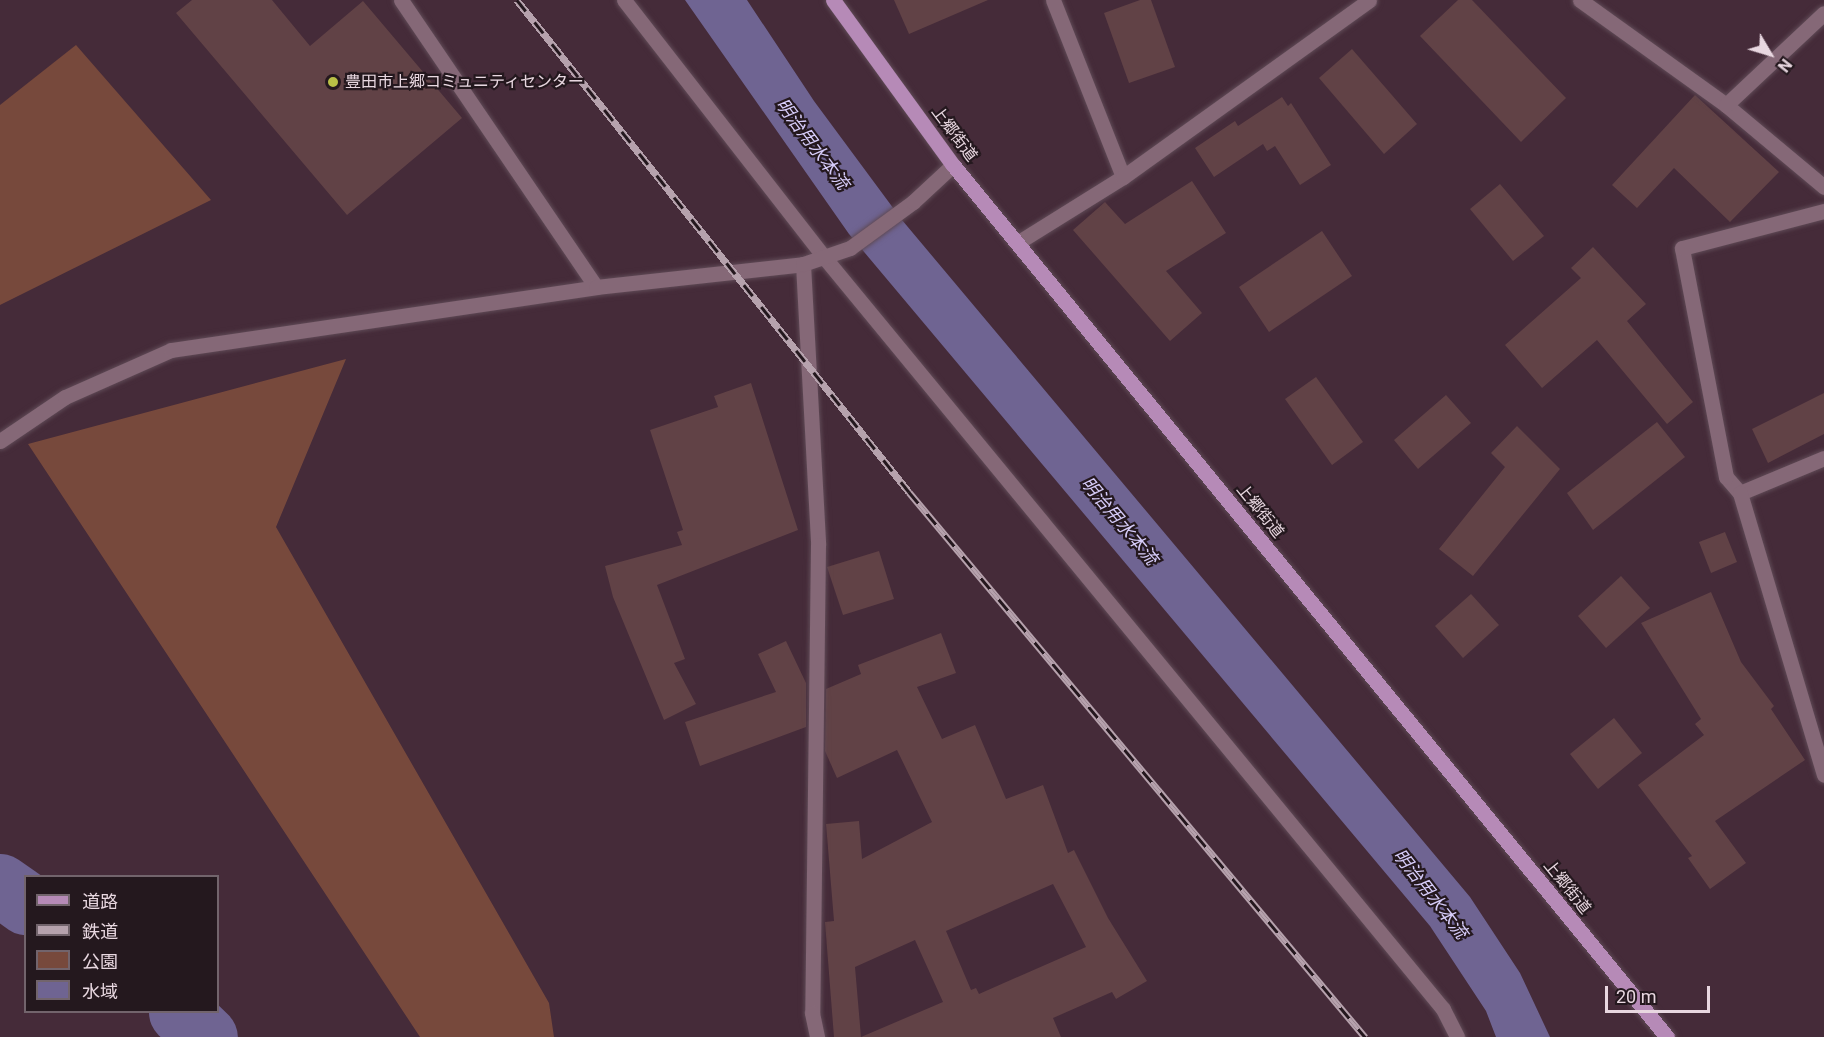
<!DOCTYPE html>
<meta charset="utf-8">
<style>
body{margin:0}
#map{position:relative;width:1824px;height:1037px;overflow:hidden;background:#452b39;font-family:Roboto,"Noto Sans JP",sans-serif}
div>[style]{position:absolute}
.green>*{inset:0;background:#77493c}
.water>*{inset:0;background:#6f6492}
.river>*{height:63px;margin:-31.5px;padding:0 31.5px;transform-origin:31.5px;border-radius:31.5px;background:#6f6492}
.building>*{inset:0;background:#614246}
.roads{filter:drop-shadow(0 0 2px #5f4a56) drop-shadow(0 0 2px #5f4a56)}
.lane>*{height:15px;margin:-7.5px;padding:0 7.5px;transform-origin:7.5px;border-radius:7.5px;background:#856877}
.street>*{height:15px;margin:-7.5px;padding:0 7.5px;transform-origin:7.5px;border-radius:7.5px;background:#856877}
.secondary>*{height:15px;margin:-7.5px;padding:0 7.5px;transform-origin:7.5px;border-radius:7.5px;background:#856877}
.primary>*{height:15px;margin:-7.5px;padding:0 7.5px;transform-origin:7.5px;border-radius:7.5px;background:#b68ab7}
.rail>*{height:7px;margin-top:-3.5px;transform-origin:0;background:repeating-linear-gradient(90deg,#24181e 0 14px,#b6a2ad 0 28px);box-sizing:border-box;border-block:2px solid #b6a2ad}
.dots>*{width:16px;height:16px;translate:-50% -50%;box-sizing:border-box;border:3px solid #24181e;border-radius:50%}
span{translate:-50% -50%;white-space:nowrap;text-align:center;line-height:1.15;-webkit-text-stroke:4.5px #24181e;paint-order:stroke}
.poi-label{font-size:16px;color:#e8d7e0}
.left{translate:0 -50%;text-align:left}
.street-label{font-size:16px;color:#e8d7e0}
.water-label{font-size:18px;color:#d6ccf9;font-style:italic}
.legend{position:absolute;left:24px;top:875px;width:195px;height:138px;box-sizing:border-box;background:#24181e;border:2px solid #72646c;margin:0;padding:8px 10px;list-style:none;font-size:18px;color:#e8d7e0}
.legend li{display:flex;align-items:center;gap:12px;height:30px}
.legend b{width:30px;border:2px solid #72646c}
.north{position:absolute;left:1740px;top:24px;width:60px;height:60px;-webkit-text-stroke:4px #24181e;paint-order:stroke;rotate:128deg;font-size:16px;font-weight:700;line-height:24px;text-align:center;color:#e8d7e0}
.north::after{content:'';display:block;margin:auto;width:21px;height:27px;background:#e8d7e0;clip-path:polygon(50% 0,100% 100%,50% 72%,0 100%)}
.scale{position:absolute;left:1605px;top:986px;width:105px;height:27px;box-sizing:border-box;border:3px solid #e8d7e0;border-top:0;padding-left:8px;font-size:18px;line-height:21px;white-space:nowrap;color:#e8d7e0;-webkit-text-stroke:4px #24181e;paint-order:stroke}
</style>
<div id="map">
<div class="green">
<i style="clip-path:polygon(76px 45px,211px 200px,0 305px,0 105px)"></i>
<i style="clip-path:polygon(346px 359px,276px 527px,549px 1003px,554px 1037px,420px 1037px,28px 444px)"></i>
</div>
<div class="water">
<i style="clip-path:polygon(685px 0,747px 0,814px 101px,902px 220px,1470px 897px,1520px 973px,1550px 1037px,1496px 1037px,1486px 1011px,1430px 926px,849px 234px)"></i>
</div>
<div class="river">
<i style="left:0;top:885px;width:32px;rotate:35deg"></i>
<i style="left:180px;top:1012px;width:36px;rotate:44deg"></i>
</div>
<div class="building">
<i style="clip-path:polygon(192px 0,272px 0,310px 46px,363px 1px,462px 118px,347px 215px,176px 13px)"></i>
<i style="clip-path:polygon(894px 0,988px 0,909px 34px)"></i>
<i style="clip-path:polygon(1140px 0,1151px 0,1175px 67px,1129px 83px,1104px 13px)"></i>
<i style="clip-path:polygon(1458px 0,1472px 0,1566px 98px,1521px 142px,1420px 36px)"></i>
<i style="clip-path:polygon(1352px 49px,1417px 124px,1384px 154px,1319px 78px)"></i>
<i style="clip-path:polygon(1695px 95px,1779px 172px,1730px 222px,1674px 168px,1637px 208px,1612px 185px)"></i>
<i style="clip-path:polygon(1282px 97px,1288px 106px,1291px 103px,1331px 165px,1300px 185px,1275px 146px,1267px 151px,1263px 144px,1214px 177px,1195px 148px,1235px 121px,1238px 126px)"></i>
<i style="clip-path:polygon(1192px 181px,1226px 233px,1166px 271px,1202px 313px,1170px 341px,1073px 230px,1105px 202px,1125px 224px)"></i>
<i style="clip-path:polygon(1500px 184px,1544px 236px,1513px 261px,1470px 209px)"></i>
<i style="clip-path:polygon(1322px 231px,1352px 276px,1269px 332px,1239px 287px)"></i>
<i style="clip-path:polygon(1593px 247px,1646px 304px,1627px 321px,1693px 402px,1667px 424px,1597px 340px,1542px 388px,1505px 345px,1581px 278px,1571px 268px)"></i>
<i style="clip-path:polygon(1316px 377px,1363px 442px,1332px 465px,1285px 399px)"></i>
<i style="clip-path:polygon(751px 383px,798px 530px,657px 585px,685px 659px,674px 663px,696px 704px,664px 720px,613px 597px,605px 566px,682px 545px,677px 532px,683px 530px,650px 430px,718px 407px,714px 396px)"></i>
<i style="clip-path:polygon(1824px 393px,1824px 434px,1768px 463px,1752px 429px)"></i>
<i style="clip-path:polygon(1446px 395px,1471px 423px,1418px 469px,1394px 440px)"></i>
<i style="clip-path:polygon(1657px 422px,1685px 457px,1593px 530px,1567px 493px)"></i>
<i style="clip-path:polygon(1517px 426px,1560px 469px,1473px 576px,1439px 549px,1505px 467px,1491px 453px)"></i>
<i style="clip-path:polygon(1725px 532px,1737px 562px,1711px 573px,1699px 542px)"></i>
<i style="clip-path:polygon(879px 551px,894px 599px,843px 615px,827px 567px)"></i>
<i style="clip-path:polygon(1621px 576px,1650px 608px,1606px 648px,1578px 616px)"></i>
<i style="clip-path:polygon(1711px 592px,1741px 662px,1774px 706px,1771px 709px,1805px 760px,1715px 821px,1746px 863px,1710px 889px,1688px 858px,1692px 856px,1638px 785px,1704px 735px,1695px 724px,1701px 719px,1641px 623px)"></i>
<i style="clip-path:polygon(1471px 594px,1499px 625px,1463px 658px,1435px 626px)"></i>
<i style="clip-path:polygon(evenodd,941px 633px,956px 673px,917px 687px,942px 739px,975px 725px,1006px 799px,1043px 785px,1068px 853px,1074px 850px,1108px 918px,1147px 981px,1116px 999px,1112px 992px,1053px 1018px,1061px 1037px,834px 1037px,825px 922px,834px 921px,826px 824px,859px 821px,862px 859px,932px 822px,897px 750px,837px 778px,825px 751px,826px 689px,861px 674px,858px 665px,941px 633px,1053px 884px,1086px 947px,979px 994px,976px 988px,971px 990px,946px 931px,1053px 884px,941px 633px,915px 940px,943px 1002px,861px 1037px,855px 967px,915px 940px)"></i>
<i style="clip-path:polygon(786px 641px,806px 683px,806px 727px,700px 766px,685px 722px,776px 692px,758px 654px)"></i>
<i style="clip-path:polygon(1614px 718px,1642px 753px,1598px 789px,1570px 754px)"></i>
</div>
<div class="roads">
<div class="lane">
<i style="left:1740px;top:493px;width:21px;rotate:-131deg"></i>
<i style="left:1726px;top:477px;width:233px;rotate:-100.9deg"></i>
<i style="left:1682px;top:248px;width:147px;rotate:-14.6deg"></i>
</div>
<div class="street">
<i style="left:401px;top:0;width:347px;rotate:55.8deg"></i>
<i style="left:624px;top:0;width:326px;rotate:52.1deg"></i>
<i style="left:824px;top:257px;width:974px;rotate:50.54deg"></i>
<i style="left:1443px;top:1009px;width:31px;rotate:63deg"></i>
<i style="left:1053px;top:0;width:190px;rotate:68.4deg"></i>
<i style="left:1580px;top:0;width:180px;rotate:35.7deg"></i>
<i style="left:1726px;top:105px;width:128px;rotate:39.9deg"></i>
<i style="left:1726px;top:105px;width:134px;rotate:-43.2deg"></i>
<i style="left:1017px;top:243px;width:125px;rotate:-31.9deg"></i>
<i style="left:1123px;top:177px;width:303px;rotate:-35.7deg"></i>
<i style="left:803px;top:264px;width:281px;rotate:86.9deg"></i>
<i style="left:818px;top:545px;width:468px;rotate:90.7deg"></i>
<i style="left:812px;top:1013px;width:25px;rotate:78deg"></i>
<i style="left:1824px;top:458px;width:91px;rotate:157.4deg"></i>
<i style="left:1740px;top:493px;width:294px;rotate:73.4deg"></i>
</div>
<div class="secondary">
<i style="left:0;top:441px;width:78px;rotate:-34.1deg"></i>
<i style="left:65px;top:397px;width:116px;rotate:-23.9deg"></i>
<i style="left:171px;top:350px;width:430px;rotate:-8.4deg"></i>
<i style="left:596px;top:287px;width:208px;rotate:-6.3deg"></i>
<i style="left:803px;top:264px;width:50px;rotate:-18.8deg"></i>
<i style="left:850px;top:248px;width:78px;rotate:-36.1deg"></i>
<i style="left:913px;top:202px;width:54px;rotate:-42.8deg"></i>
</div>
<div class="primary">
<i style="left:833px;top:0;width:204px;rotate:54deg"></i>
<i style="left:953px;top:165px;width:1127px;rotate:50.69deg"></i>
</div>
</div>
<div class="rail">
<i style="left:517px;top:0;width:629px;rotate:51.45deg"></i>
<i style="left:909px;top:492px;width:711px;rotate:50.08deg"></i>
</div>
<div class="dots">
<i style="left:333px;top:82px;background:#b9c046"></i>
</div>
<div class="poi-label">
<span class="left" style="left:345px;top:82px">豊田市上郷コミュニティセンター</span>
</div>
<div class="street-label">
<span style="left:954px;top:134px;rotate:53deg">上郷街道</span>
<span style="left:1260px;top:511px;rotate:51deg">上郷街道</span>
<span style="left:1567px;top:887px;rotate:51deg">上郷街道</span>
</div>
<div class="water-label">
<span style="left:812px;top:144px;rotate:53deg">明治用水本流</span>
<span style="left:1119px;top:521px;rotate:50deg">明治用水本流</span>
<span style="left:1430px;top:894px;rotate:52deg">明治用水本流</span>
</div>
<ul class="legend">
<li><b style="height:8px;background:#b68ab7"></b>道路</li>
<li><b style="height:8px;background:#b6a2ad"></b>鉄道</li>
<li><b style="height:16px;background:#77493c"></b>公園</li>
<li><b style="height:16px;background:#6f6492"></b>水域</li>
</ul>
<div class="north">N</div>
<div class="scale">20 m</div>
</div>
